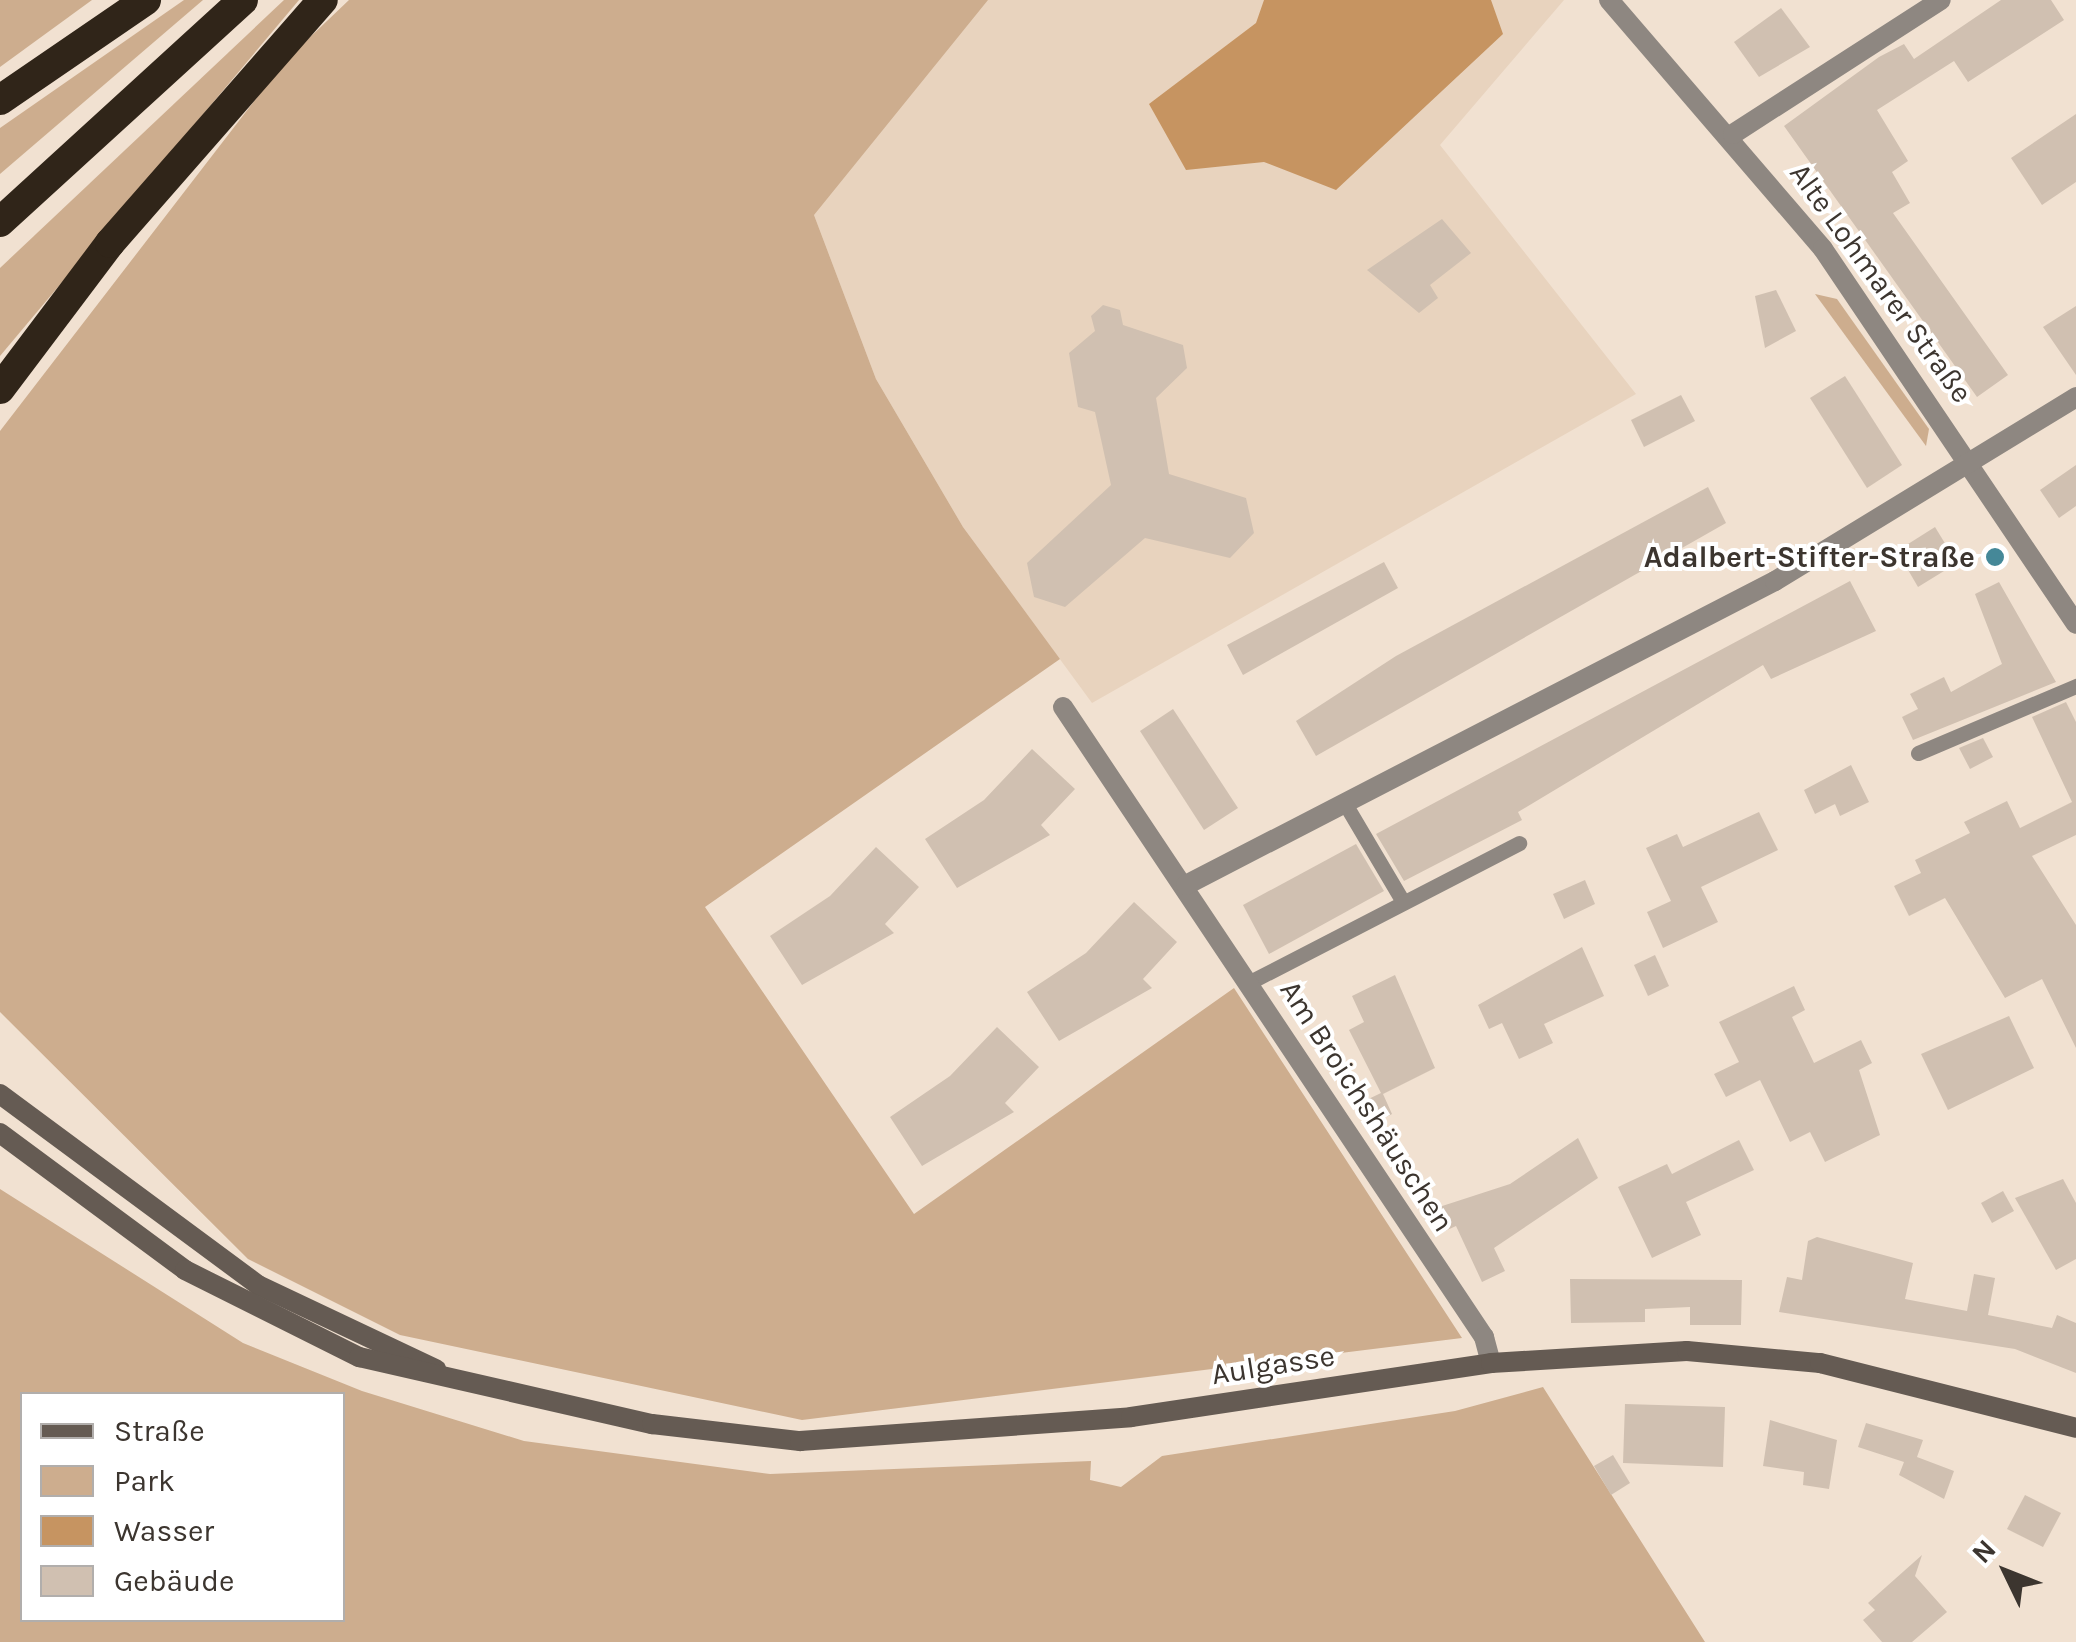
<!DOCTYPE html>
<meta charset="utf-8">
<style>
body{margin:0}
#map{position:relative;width:2076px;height:1642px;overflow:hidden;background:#f1e1d1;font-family:Karla,sans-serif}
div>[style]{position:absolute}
.built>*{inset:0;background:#e8d3be}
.green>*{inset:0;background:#cdad8e}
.water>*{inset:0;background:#c69461}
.building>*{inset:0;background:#d0c0b1}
.lane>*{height:15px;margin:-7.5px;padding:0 7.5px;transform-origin:7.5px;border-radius:7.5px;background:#8e8781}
.street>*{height:20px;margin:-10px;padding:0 10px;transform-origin:10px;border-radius:10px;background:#8e8781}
.secondary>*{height:20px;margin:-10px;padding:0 10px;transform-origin:10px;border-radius:10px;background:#655b53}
.highway>*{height:30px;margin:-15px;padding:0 15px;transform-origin:15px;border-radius:15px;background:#302519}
.dots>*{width:28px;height:28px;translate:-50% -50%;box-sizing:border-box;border:5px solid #fff;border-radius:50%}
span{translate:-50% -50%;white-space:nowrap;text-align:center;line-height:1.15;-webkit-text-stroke:8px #fff;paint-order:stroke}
.street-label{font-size:30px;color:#3c352f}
.poi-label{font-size:30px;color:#3c352f;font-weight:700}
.right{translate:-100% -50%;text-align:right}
.legend{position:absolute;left:20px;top:1392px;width:325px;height:230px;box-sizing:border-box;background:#fff;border:2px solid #b1aeac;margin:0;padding:12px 18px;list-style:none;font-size:30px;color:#3c352f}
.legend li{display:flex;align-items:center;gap:20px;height:50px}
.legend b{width:50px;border:2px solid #b1aeac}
.north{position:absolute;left:1956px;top:1522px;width:100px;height:100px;-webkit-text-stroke:8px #fff;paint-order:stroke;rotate:313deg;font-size:28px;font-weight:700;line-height:40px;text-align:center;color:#3c352f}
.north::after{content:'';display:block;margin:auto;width:35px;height:45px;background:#3c352f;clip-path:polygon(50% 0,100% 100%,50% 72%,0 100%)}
</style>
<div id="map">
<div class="built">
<i style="clip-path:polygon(847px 0,1564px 0,1440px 145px,1636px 394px,1092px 703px,963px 527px,876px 379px,814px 215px)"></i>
</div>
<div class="green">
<i style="clip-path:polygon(0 0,92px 0,0 67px)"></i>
<i style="clip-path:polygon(184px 0,203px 0,0 174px,0 128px)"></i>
<i style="clip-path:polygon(284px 0,299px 0,0 356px,0 268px)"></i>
<i style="clip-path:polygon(349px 0,988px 0,814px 215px,876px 379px,963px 527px,1060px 659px,705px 907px,914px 1214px,1234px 988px,1462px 1338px,802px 1420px,400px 1335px,248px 1259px,0 1012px,0 431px,285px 61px)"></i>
<i style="clip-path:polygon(1815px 294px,1837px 299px,1929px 429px,1926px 446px)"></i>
<i style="clip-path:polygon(evenodd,0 1189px,243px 1343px,362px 1391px,524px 1441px,770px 1474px,1091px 1461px,1090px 1480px,1121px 1487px,1162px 1456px,1455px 1411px,1543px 1387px,1705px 1642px,0 1642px,0 1189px,22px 1394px,342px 1394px,342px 1620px,22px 1620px,22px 1394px)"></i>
</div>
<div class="water">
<i style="clip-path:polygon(1264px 0,1491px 0,1503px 34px,1336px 190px,1264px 162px,1186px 170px,1149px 104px,1256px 23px)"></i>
</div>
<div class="building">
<i style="clip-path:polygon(2001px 0,2051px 0,2064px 20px,1968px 82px,1954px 61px,1877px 110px,1908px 161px,1892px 172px,1910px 203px,1893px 213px,2008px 375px,1977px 397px,1784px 126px,1879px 57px,1904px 44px,1914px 59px)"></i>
<i style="clip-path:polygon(1781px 8px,1810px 47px,1759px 77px,1734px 42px)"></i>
<i style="clip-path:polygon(2076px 114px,2076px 182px,2042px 205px,2011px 158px)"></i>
<i style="clip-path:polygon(1442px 219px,1471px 253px,1430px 285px,1438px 298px,1419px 313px,1367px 270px)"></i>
<i style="clip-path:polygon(1776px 290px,1796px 331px,1765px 348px,1755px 296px)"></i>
<i style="clip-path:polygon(1103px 305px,1120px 310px,1123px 325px,1183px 345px,1187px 368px,1156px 398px,1169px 474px,1246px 498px,1254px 533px,1230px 558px,1145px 538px,1065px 607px,1034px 597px,1027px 563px,1111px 485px,1095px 412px,1078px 407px,1069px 353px,1095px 331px,1091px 316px)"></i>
<i style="clip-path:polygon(2076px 306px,2076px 375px,2043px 327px)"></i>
<i style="clip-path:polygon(1845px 376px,1902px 465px,1867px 488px,1810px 398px)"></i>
<i style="clip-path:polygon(1681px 395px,1695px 421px,1644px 447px,1631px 420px)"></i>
<i style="clip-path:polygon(2076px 465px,2076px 506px,2059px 518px,2040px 490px)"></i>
<i style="clip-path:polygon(1708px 487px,1726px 523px,1316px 756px,1296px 721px,1396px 656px)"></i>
<i style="clip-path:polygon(1935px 527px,1957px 563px,1918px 587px,1897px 551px)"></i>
<i style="clip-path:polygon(1384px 562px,1398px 588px,1243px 675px,1227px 645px)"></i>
<i style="clip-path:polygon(1850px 581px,1876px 631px,1771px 679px,1763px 665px,1518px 812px,1522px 820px,1404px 881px,1376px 834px)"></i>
<i style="clip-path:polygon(1999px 582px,2056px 682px,1913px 740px,1902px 717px,1918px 709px,1910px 694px,1944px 677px,1951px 692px,2002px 664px,1975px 594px)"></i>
<i style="clip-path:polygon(2066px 702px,2076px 722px,2076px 835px,2032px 856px,2076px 925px,2076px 1048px,2042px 979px,2005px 998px,1945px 898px,1909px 916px,1894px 886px,1921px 873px,1915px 860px,1970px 833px,1964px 822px,2007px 801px,2020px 828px,2072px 802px,2032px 717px)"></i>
<i style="clip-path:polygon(1173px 709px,1238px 808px,1204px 830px,1140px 731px)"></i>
<i style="clip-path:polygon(1983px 738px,1993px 757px,1970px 769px,1959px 748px)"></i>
<i style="clip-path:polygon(1032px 749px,1075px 789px,1041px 825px,1050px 835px,957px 888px,925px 839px,984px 800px)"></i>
<i style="clip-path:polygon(1851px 765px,1869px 802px,1840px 816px,1835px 804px,1815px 814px,1804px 790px)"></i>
<i style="clip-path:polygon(1759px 812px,1778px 850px,1701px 887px,1718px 922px,1663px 948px,1647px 912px,1671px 901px,1646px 848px,1677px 834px,1683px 847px)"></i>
<i style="clip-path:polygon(1356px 844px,1384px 891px,1269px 954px,1243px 905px)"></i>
<i style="clip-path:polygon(876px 847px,919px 887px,885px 924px,894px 933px,802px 985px,770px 936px,830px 896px)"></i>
<i style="clip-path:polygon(1585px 880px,1595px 904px,1564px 919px,1553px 894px)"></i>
<i style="clip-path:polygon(1134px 902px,1177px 942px,1143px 979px,1152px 988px,1059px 1041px,1027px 992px,1086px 953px)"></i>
<i style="clip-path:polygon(1582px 947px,1604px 996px,1544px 1024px,1553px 1043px,1519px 1059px,1502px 1023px,1489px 1029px,1478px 1005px)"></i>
<i style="clip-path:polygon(1655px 955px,1669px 986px,1648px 996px,1634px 965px)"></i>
<i style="clip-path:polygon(1395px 975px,1435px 1068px,1383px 1094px,1392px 1114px,1371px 1125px,1358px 1104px,1381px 1093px,1349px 1030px,1364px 1022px,1352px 996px)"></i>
<i style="clip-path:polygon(1794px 986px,1805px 1010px,1792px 1017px,1814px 1063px,1861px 1040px,1872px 1063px,1859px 1070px,1880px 1135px,1825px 1162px,1810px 1132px,1790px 1142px,1760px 1080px,1726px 1097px,1714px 1074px,1739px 1062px,1719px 1022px)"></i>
<i style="clip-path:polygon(2009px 1016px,2034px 1068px,1948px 1110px,1921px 1054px)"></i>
<i style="clip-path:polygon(997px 1027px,1039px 1067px,1005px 1103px,1014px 1112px,922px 1166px,890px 1117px,950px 1076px)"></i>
<i style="clip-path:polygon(1578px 1138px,1598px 1178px,1494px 1248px,1505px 1271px,1482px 1282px,1456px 1226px,1443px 1232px,1433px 1209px,1510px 1184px)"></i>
<i style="clip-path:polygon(1739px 1140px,1754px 1170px,1686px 1202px,1701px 1235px,1652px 1258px,1618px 1187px,1667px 1164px,1672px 1174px)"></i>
<i style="clip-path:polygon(2063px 1179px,2076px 1203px,2076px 1259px,2056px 1270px,2015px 1198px)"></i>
<i style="clip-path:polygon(2003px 1191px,2014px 1211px,1992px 1223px,1981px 1203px)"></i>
<i style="clip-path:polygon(1817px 1237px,1913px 1263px,1905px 1299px,1967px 1311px,1974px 1274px,1995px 1278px,1988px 1315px,2052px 1328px,2057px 1315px,2076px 1323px,2076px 1373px,2015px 1349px,1779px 1312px,1787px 1277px,1802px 1280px,1808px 1241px)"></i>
<i style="clip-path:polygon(1570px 1279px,1742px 1280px,1741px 1325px,1690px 1325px,1690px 1307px,1645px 1309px,1645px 1322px,1571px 1323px)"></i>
<i style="clip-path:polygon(1625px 1404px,1725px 1407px,1723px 1467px,1623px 1463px)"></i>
<i style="clip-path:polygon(1770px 1420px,1837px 1440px,1829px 1489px,1803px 1485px,1804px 1472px,1763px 1466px)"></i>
<i style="clip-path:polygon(1866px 1423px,1923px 1440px,1917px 1457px,1954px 1471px,1944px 1499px,1899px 1475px,1904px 1462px,1858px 1447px)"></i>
<i style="clip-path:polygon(1613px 1455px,1630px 1483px,1611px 1495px,1594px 1466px)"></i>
<i style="clip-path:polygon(2025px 1495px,2061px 1513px,2043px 1547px,2007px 1529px)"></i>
<i style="clip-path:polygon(1922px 1555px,1915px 1576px,1947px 1612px,1912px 1642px,1882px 1642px,1863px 1620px,1875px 1610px,1868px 1603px)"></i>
</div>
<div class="lane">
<i style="left:1918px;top:753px;width:172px;rotate:-23deg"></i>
<i style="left:1344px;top:802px;width:114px;rotate:59.4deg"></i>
<i style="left:1250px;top:982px;width:303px;rotate:-27.3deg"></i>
</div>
<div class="street">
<i style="left:1609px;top:0;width:328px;rotate:49.3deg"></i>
<i style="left:1823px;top:249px;width:452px;rotate:56deg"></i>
<i style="left:1733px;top:134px;width:247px;rotate:-32.8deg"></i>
<i style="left:1063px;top:707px;width:758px;rotate:56.25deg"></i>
<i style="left:1484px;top:1337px;width:27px;rotate:75deg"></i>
<i style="left:1186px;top:885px;width:663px;rotate:-27.3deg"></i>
<i style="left:1775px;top:581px;width:353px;rotate:-31.4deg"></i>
</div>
<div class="secondary">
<i style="left:0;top:1094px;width:321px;rotate:36.5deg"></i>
<i style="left:258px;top:1285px;width:197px;rotate:25.3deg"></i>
<i style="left:0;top:1133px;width:230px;rotate:36.5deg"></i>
<i style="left:185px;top:1270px;width:195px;rotate:26.6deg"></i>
<i style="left:359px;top:1357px;width:301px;rotate:12.9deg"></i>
<i style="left:652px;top:1424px;width:149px;rotate:6.6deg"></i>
<i style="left:800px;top:1441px;width:332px;rotate:-4.1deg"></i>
<i style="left:1131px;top:1417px;width:364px;rotate:-8.5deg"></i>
<i style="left:1491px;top:1363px;width:196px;rotate:-3.5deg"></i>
<i style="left:1687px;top:1351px;width:134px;rotate:5.2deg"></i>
<i style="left:1820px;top:1363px;width:264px;rotate:14.2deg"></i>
</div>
<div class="highway">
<i style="left:0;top:100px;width:177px;rotate:-34.4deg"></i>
<i style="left:0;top:222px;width:329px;rotate:-42.4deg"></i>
<i style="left:0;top:389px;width:183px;rotate:-53deg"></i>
<i style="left:110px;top:243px;width:323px;rotate:-48.8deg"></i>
</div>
<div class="dots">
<i style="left:1995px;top:557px;background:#458898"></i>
</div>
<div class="street-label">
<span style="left:1881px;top:283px;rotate:54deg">Alte Lohmarer Straße</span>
<span style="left:1367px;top:1106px;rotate:57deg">Am Broichshäuschen</span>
<span style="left:1273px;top:1365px;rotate:-9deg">Aulgasse</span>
</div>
<div class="poi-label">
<span class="right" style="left:1975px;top:557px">Adalbert-Stifter-Straße</span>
</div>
<ul class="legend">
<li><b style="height:12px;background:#655b53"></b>Straße</li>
<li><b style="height:28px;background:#cdad8e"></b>Park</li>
<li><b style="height:28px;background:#c69461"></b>Wasser</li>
<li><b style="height:28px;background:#d0c0b1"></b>Gebäude</li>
</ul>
<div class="north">N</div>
</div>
